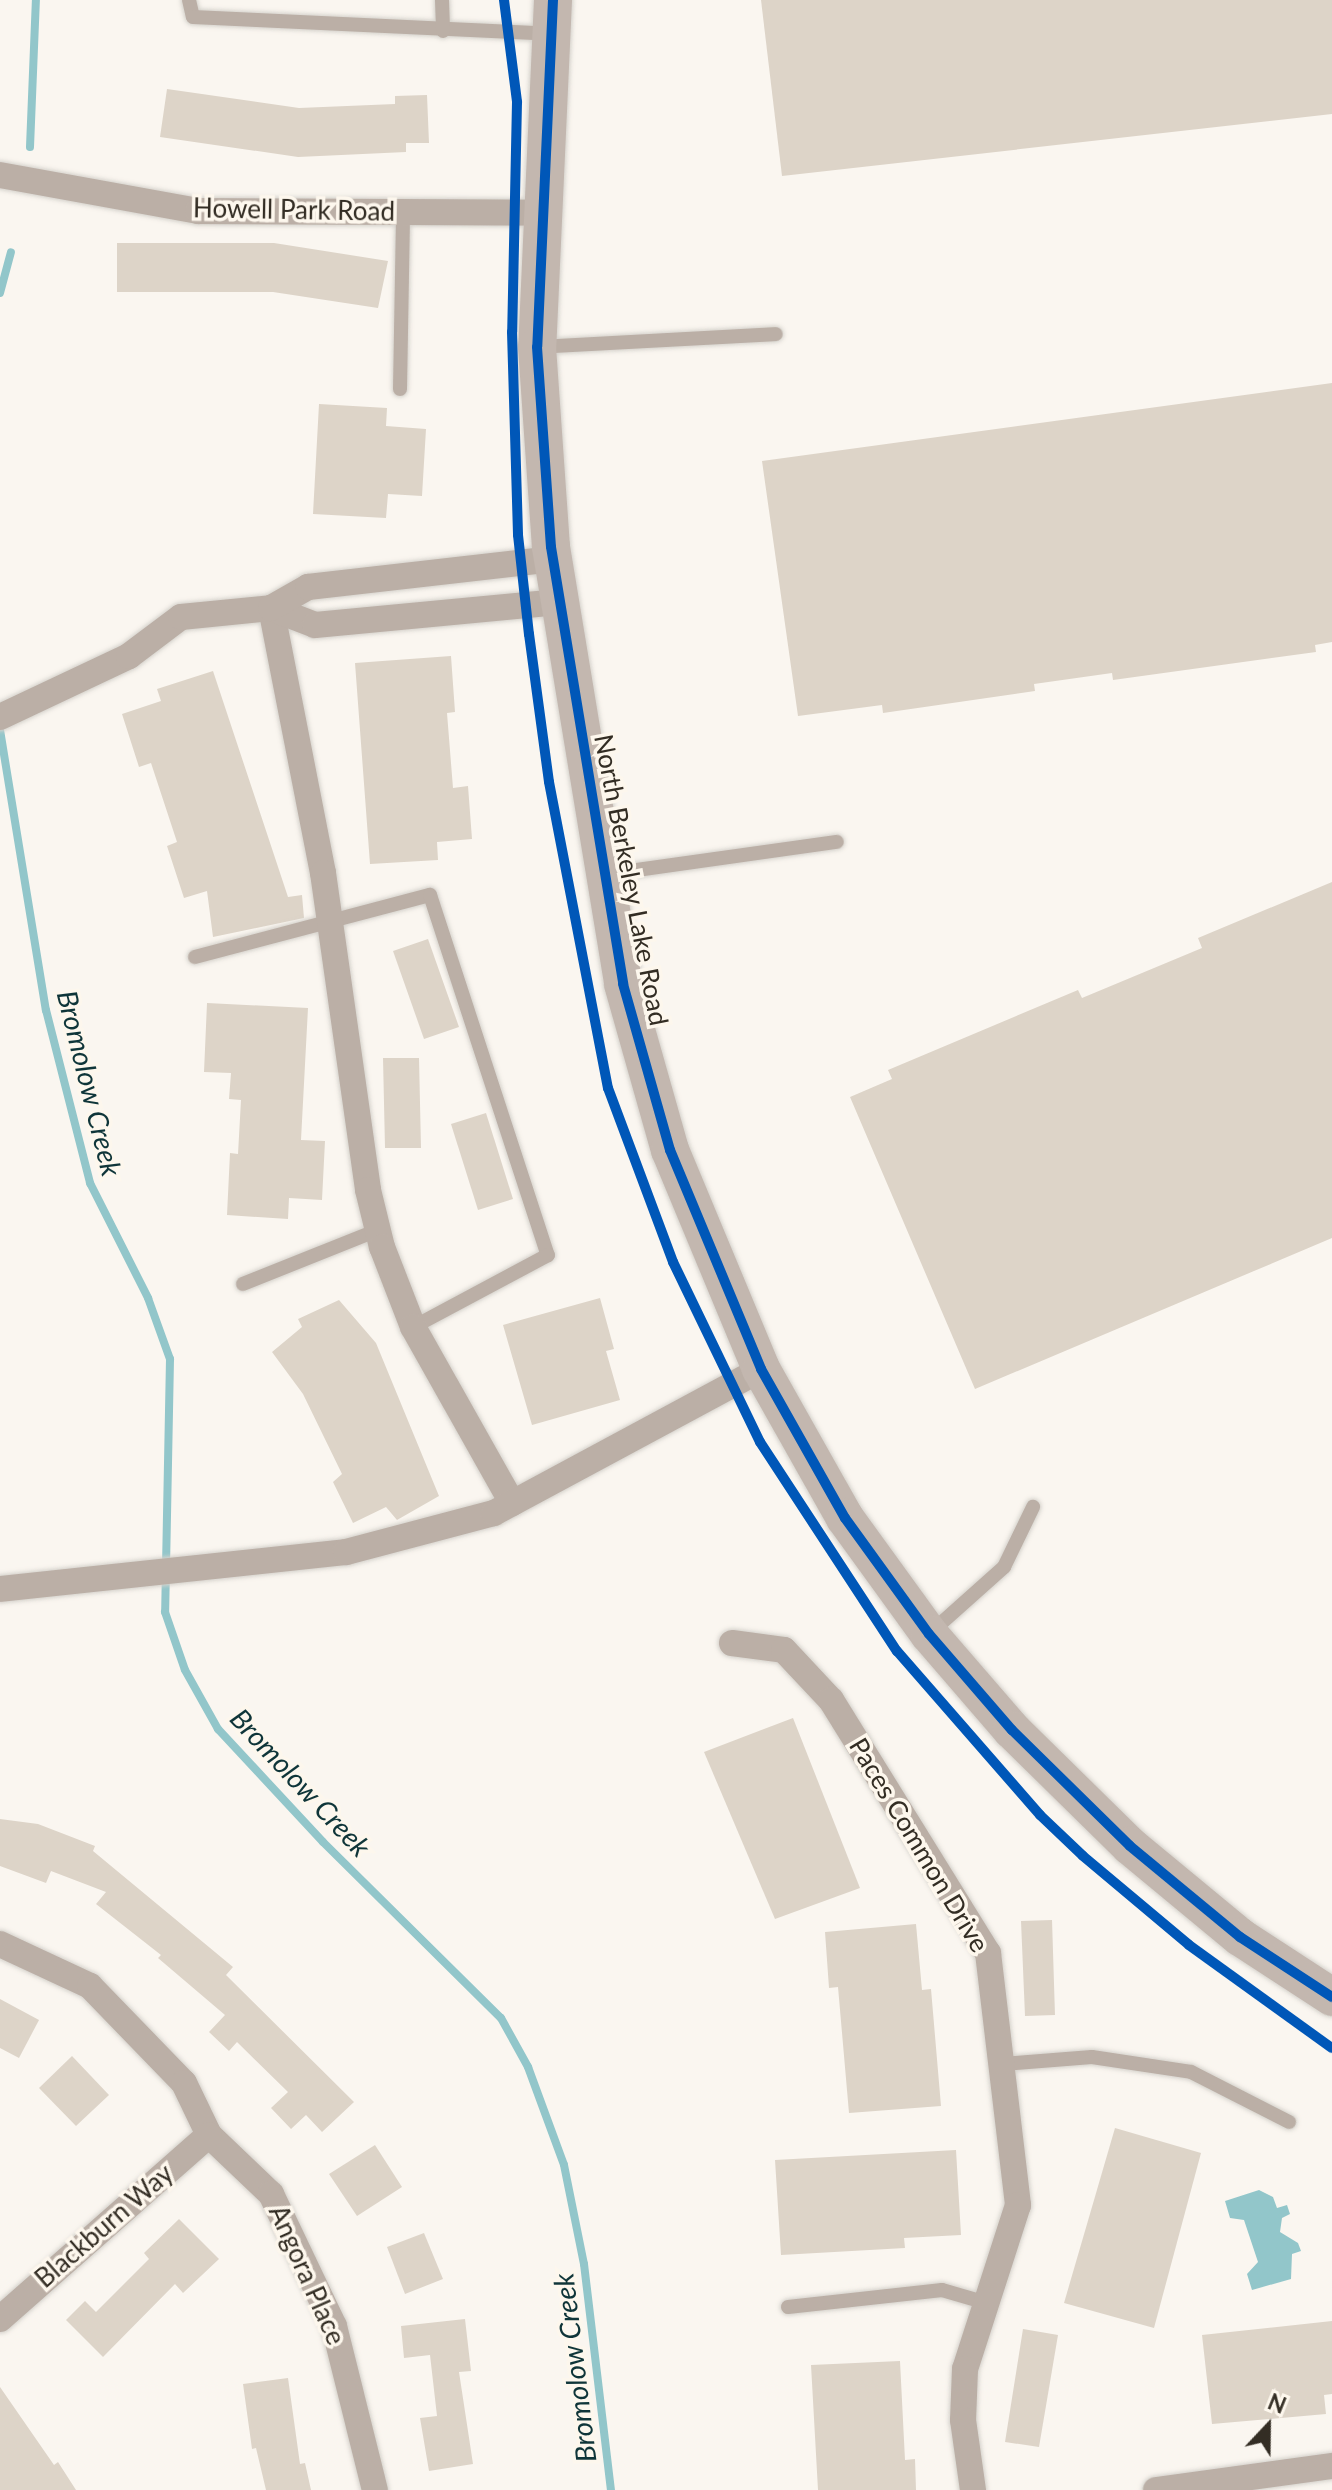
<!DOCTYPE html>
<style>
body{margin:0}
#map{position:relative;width:1332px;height:2490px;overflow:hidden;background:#faf6f0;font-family:Lato,sans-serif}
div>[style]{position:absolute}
.water>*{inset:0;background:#92c6ca}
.stream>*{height:8px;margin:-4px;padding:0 4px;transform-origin:4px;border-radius:4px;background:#92c6ca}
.building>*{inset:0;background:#ddd4c8}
.roads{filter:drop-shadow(0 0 2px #d5d2cc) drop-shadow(0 0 2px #d5d2cc)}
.lane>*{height:14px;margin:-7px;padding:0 7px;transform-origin:7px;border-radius:7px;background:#bbafa6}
.street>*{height:26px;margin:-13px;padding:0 13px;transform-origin:13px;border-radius:13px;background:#bbafa6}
.secondary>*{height:38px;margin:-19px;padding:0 19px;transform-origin:19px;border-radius:19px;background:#c3b7af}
.cycleway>*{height:10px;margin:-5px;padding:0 5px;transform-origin:5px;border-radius:5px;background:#0057b8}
span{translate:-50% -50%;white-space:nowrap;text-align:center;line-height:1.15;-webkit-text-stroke:7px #fdf7ed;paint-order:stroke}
.street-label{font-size:26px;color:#332d24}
.water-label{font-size:28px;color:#0f3539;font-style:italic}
.north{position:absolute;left:1228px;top:2386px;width:80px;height:80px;-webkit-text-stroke:6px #fdf7ed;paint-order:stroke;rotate:22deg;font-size:22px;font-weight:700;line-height:32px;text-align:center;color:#332d24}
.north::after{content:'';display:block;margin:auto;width:28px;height:36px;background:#332d24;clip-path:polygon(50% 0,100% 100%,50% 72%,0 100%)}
</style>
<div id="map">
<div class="water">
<i style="clip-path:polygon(1259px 2190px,1273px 2197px,1277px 2208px,1287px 2205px,1290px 2214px,1282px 2218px,1280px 2232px,1298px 2243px,1301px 2251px,1292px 2254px,1291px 2279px,1252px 2290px,1247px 2274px,1258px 2262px,1244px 2220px,1230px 2218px,1225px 2201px)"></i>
</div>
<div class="stream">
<i style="left:30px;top:147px;width:147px;rotate:-87.7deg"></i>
<i style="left:0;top:293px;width:42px;rotate:-75deg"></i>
<i style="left:0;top:730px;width:284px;rotate:80.7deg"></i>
<i style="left:46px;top:1010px;width:179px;rotate:75.7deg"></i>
<i style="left:90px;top:1183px;width:129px;rotate:63.2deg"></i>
<i style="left:148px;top:1298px;width:65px;rotate:70.2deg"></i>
<i style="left:170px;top:1359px;width:253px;rotate:91.1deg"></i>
<i style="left:165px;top:1612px;width:61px;rotate:71deg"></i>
<i style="left:185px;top:1670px;width:68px;rotate:60.8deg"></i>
<i style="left:218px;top:1729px;width:154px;rotate:47.1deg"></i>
<i style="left:323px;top:1842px;width:250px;rotate:44.7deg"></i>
<i style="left:501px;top:2018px;width:56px;rotate:61.1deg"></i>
<i style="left:528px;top:2067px;width:104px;rotate:69.8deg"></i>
<i style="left:564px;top:2165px;width:101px;rotate:78.6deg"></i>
<i style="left:584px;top:2264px;width:228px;rotate:83.2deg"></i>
</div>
<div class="building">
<i style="clip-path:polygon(761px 0,1332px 0,1332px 114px,782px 176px)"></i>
<i style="clip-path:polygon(167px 89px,299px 108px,395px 104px,395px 96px,427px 95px,429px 143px,406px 143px,406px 152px,298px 157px,160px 137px)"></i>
<i style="clip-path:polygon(117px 243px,274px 243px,388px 261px,378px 308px,273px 292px,117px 292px)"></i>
<i style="clip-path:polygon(1332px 383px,1332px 642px,1315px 645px,1316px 652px,1113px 680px,1112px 673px,1034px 684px,1035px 691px,883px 713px,882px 705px,798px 716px,762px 461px)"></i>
<i style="clip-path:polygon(319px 404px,387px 408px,386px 426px,426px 429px,422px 496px,388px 494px,386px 518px,313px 514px)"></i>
<i style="clip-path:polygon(451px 656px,455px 712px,447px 713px,453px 788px,468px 786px,472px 839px,437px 842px,438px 860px,370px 864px,355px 663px)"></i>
<i style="clip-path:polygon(213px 671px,288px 897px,302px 895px,304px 918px,213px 937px,207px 891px,184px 898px,167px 846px,177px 842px,151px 763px,139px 767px,122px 714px,161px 701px,157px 689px)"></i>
<i style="clip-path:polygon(1332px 882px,1332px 1238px,975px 1389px,850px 1097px,892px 1079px,888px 1070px,1078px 990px,1082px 998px,1202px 948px,1198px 938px)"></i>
<i style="clip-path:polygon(428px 939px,459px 1027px,424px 1039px,393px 951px)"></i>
<i style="clip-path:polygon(207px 1003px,308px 1008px,301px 1140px,325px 1141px,322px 1200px,289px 1198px,288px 1219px,227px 1215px,230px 1153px,238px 1154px,241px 1100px,229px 1099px,231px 1073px,204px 1072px)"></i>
<i style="clip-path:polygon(383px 1058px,419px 1058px,421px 1148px,385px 1148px)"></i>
<i style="clip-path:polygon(486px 1113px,513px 1199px,478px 1210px,451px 1124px)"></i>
<i style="clip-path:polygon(600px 1298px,614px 1349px,606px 1351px,620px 1400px,532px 1425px,503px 1325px)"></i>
<i style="clip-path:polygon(339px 1300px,376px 1343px,439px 1496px,397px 1520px,386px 1507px,353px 1523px,333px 1482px,342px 1474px,303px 1394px,272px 1352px,302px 1327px,298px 1319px)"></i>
<i style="clip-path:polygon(793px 1718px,860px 1888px,775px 1919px,704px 1752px)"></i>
<i style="clip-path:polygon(0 1819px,38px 1824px,95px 1846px,93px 1851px,233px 1967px,226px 1975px,354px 2102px,322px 2132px,306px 2115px,291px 2129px,271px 2108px,288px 2092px,237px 2042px,229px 2051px,209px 2032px,225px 2015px,158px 1958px,161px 1955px,96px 1904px,106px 1892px,51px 1871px,46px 1883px,0 1866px)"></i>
<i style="clip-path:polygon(1052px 1920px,1055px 2015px,1025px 2016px,1021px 1921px)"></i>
<i style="clip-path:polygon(916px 1924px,922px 1990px,931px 1989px,941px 2106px,849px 2113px,838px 1987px,829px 1988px,825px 1932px)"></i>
<i style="clip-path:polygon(0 1999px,39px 2020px,19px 2058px,0 2048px)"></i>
<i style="clip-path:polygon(72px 2056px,109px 2095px,76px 2126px,39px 2088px)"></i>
<i style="clip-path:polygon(1115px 2128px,1201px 2153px,1154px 2328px,1064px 2303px)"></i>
<i style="clip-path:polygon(375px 2145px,402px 2187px,357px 2216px,329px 2174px)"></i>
<i style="clip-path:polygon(956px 2150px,961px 2235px,904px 2238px,905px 2248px,781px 2255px,775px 2160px)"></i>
<i style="clip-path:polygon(179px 2219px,219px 2259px,183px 2293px,175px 2284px,103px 2357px,66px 2320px,85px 2301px,96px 2312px,149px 2259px,144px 2253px)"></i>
<i style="clip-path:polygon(424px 2233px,443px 2279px,405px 2294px,387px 2247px)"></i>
<i style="clip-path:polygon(465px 2319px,471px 2371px,459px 2372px,473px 2464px,429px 2471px,420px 2418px,437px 2416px,430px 2355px,404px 2358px,401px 2326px)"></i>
<i style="clip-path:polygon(1332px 2321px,1332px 2394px,1324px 2395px,1326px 2414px,1212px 2424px,1202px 2335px)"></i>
<i style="clip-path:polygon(1023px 2329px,1058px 2335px,1039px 2447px,1005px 2442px)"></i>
<i style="clip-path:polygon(900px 2361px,905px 2460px,915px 2459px,916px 2490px,818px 2490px,811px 2365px)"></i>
<i style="clip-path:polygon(288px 2378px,300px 2464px,305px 2463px,311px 2490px,266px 2490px,256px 2448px,252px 2449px,243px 2384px)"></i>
<i style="clip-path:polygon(0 2387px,54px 2465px,58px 2462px,76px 2490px,0 2490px)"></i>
</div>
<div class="roads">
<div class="lane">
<i style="left:189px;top:0;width:17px;rotate:77deg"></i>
<i style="left:193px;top:17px;width:358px;rotate:2.7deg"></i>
<i style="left:442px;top:0;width:31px;rotate:88deg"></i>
<i style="left:537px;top:347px;width:239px;rotate:-3.1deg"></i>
<i style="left:400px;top:389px;width:177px;rotate:-89deg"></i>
<i style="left:608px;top:874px;width:231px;rotate:-8deg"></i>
<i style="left:195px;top:957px;width:243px;rotate:-14.8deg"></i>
<i style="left:430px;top:895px;width:379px;rotate:71.9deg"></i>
<i style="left:548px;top:1255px;width:153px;rotate:151.9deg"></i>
<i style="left:243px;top:1284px;width:145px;rotate:-21.8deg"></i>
<i style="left:929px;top:1634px;width:101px;rotate:-41.8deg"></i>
<i style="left:1004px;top:1567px;width:67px;rotate:-64.2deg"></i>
<i style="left:1003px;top:2064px;width:89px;rotate:-4.5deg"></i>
<i style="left:1092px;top:2057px;width:100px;rotate:8.6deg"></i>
<i style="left:1191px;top:2072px;width:110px;rotate:27deg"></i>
<i style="left:788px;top:2307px;width:155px;rotate:-6.3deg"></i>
<i style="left:942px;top:2290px;width:43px;rotate:16.3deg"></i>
</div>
<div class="street">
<i style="left:0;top:175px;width:201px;rotate:10.3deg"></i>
<i style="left:198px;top:211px;width:345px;rotate:0.3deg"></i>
<i style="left:271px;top:608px;width:270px;rotate:78.9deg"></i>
<i style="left:323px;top:873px;width:320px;rotate:81.9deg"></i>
<i style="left:368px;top:1190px;width:59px;rotate:76.2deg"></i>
<i style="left:382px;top:1247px;width:86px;rotate:68.8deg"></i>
<i style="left:413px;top:1327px;width:202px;rotate:60.6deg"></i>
<i style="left:271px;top:608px;width:47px;rotate:21.1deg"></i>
<i style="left:315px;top:625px;width:245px;rotate:-5.4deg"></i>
<i style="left:0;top:717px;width:143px;rotate:-25.3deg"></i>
<i style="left:129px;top:656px;width:65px;rotate:-36.9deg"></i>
<i style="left:181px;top:617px;width:90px;rotate:-5.7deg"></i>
<i style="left:271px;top:608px;width:43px;rotate:-29.6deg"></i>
<i style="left:308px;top:587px;width:247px;rotate:-6.5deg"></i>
<i style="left:0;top:1589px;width:348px;rotate:-6.1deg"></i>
<i style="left:346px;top:1552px;width:153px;rotate:-14.8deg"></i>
<i style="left:494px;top:1513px;width:303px;rotate:-28.3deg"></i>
<i style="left:732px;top:1643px;width:52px;rotate:7.7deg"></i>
<i style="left:784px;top:1650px;width:69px;rotate:46.8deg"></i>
<i style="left:831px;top:1700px;width:298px;rotate:58.2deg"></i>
<i style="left:988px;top:1953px;width:254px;rotate:83.2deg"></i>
<i style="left:1018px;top:2205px;width:172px;rotate:107.9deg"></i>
<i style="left:965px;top:2369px;width:51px;rotate:92.2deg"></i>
<i style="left:963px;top:2420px;width:71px;rotate:81.9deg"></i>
<i style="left:0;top:1944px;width:99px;rotate:25deg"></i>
<i style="left:90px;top:1986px;width:135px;rotate:45.9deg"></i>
<i style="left:184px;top:2083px;width:58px;rotate:64.3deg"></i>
<i style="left:209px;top:2135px;width:86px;rotate:43.6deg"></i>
<i style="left:271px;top:2194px;width:146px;rotate:64.5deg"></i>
<i style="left:334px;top:2326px;width:169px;rotate:76deg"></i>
<i style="left:0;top:2319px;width:278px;rotate:-41.4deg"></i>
<i style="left:1156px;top:2490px;width:178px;rotate:-7.8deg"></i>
</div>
<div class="secondary">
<i style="left:553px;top:0;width:347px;rotate:92.6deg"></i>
<i style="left:537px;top:347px;width:200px;rotate:86deg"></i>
<i style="left:551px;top:547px;width:443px;rotate:80.6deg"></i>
<i style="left:623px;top:984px;width:173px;rotate:74.2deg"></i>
<i style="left:670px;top:1150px;width:237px;rotate:67.4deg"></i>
<i style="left:761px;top:1369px;width:171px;rotate:60.6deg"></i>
<i style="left:845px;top:1518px;width:143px;rotate:54.1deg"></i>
<i style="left:929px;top:1634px;width:127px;rotate:49.2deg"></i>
<i style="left:1012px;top:1730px;width:165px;rotate:44.5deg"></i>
<i style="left:1130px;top:1846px;width:143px;rotate:39.6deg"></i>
<i style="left:1240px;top:1937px;width:110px;rotate:33.1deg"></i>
</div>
</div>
<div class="cycleway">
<i style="left:504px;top:0;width:103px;rotate:82.7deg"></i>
<i style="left:517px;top:102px;width:230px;rotate:91.2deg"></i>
<i style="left:512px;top:332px;width:203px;rotate:88.3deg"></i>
<i style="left:518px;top:535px;width:100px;rotate:83.7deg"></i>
<i style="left:529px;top:634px;width:149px;rotate:82.3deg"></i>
<i style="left:549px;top:782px;width:312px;rotate:79.1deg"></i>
<i style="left:608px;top:1088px;width:186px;rotate:69.5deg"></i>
<i style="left:673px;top:1262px;width:200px;rotate:64.2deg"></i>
<i style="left:760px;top:1442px;width:250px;rotate:56.8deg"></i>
<i style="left:897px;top:1651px;width:218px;rotate:48.9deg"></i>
<i style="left:1040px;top:1815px;width:59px;rotate:43.6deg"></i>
<i style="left:1083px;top:1856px;width:138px;rotate:40deg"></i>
<i style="left:1189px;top:1945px;width:176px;rotate:35.8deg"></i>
<i style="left:553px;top:0;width:347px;rotate:92.6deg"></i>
<i style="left:537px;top:347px;width:200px;rotate:86deg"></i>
<i style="left:551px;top:547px;width:443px;rotate:80.6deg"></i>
<i style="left:623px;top:984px;width:173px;rotate:74.2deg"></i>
<i style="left:670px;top:1150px;width:237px;rotate:67.4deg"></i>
<i style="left:761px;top:1369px;width:171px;rotate:60.6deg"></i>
<i style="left:845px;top:1518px;width:143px;rotate:54.1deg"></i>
<i style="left:929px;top:1634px;width:127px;rotate:49.2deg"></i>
<i style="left:1012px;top:1730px;width:165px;rotate:44.5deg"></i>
<i style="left:1130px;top:1846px;width:143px;rotate:39.6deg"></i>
<i style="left:1240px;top:1937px;width:110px;rotate:33.1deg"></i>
</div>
<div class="street-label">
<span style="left:294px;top:210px;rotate:1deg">Howell Park Road</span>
<span style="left:631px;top:880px;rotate:79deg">North Berkeley Lake Road</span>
<span style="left:919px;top:1845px;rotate:59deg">Paces Common Drive</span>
<span style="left:104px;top:2226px;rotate:-41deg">Blackburn Way</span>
<span style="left:307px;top:2275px;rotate:66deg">Angora Place</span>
</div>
<div class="water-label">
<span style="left:90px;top:1083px;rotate:76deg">Bromolow Creek</span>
<span style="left:301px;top:1782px;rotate:47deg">Bromolow Creek</span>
<span style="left:574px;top:2368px;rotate:-97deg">Bromolow Creek</span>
</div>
<div class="north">N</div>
</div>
